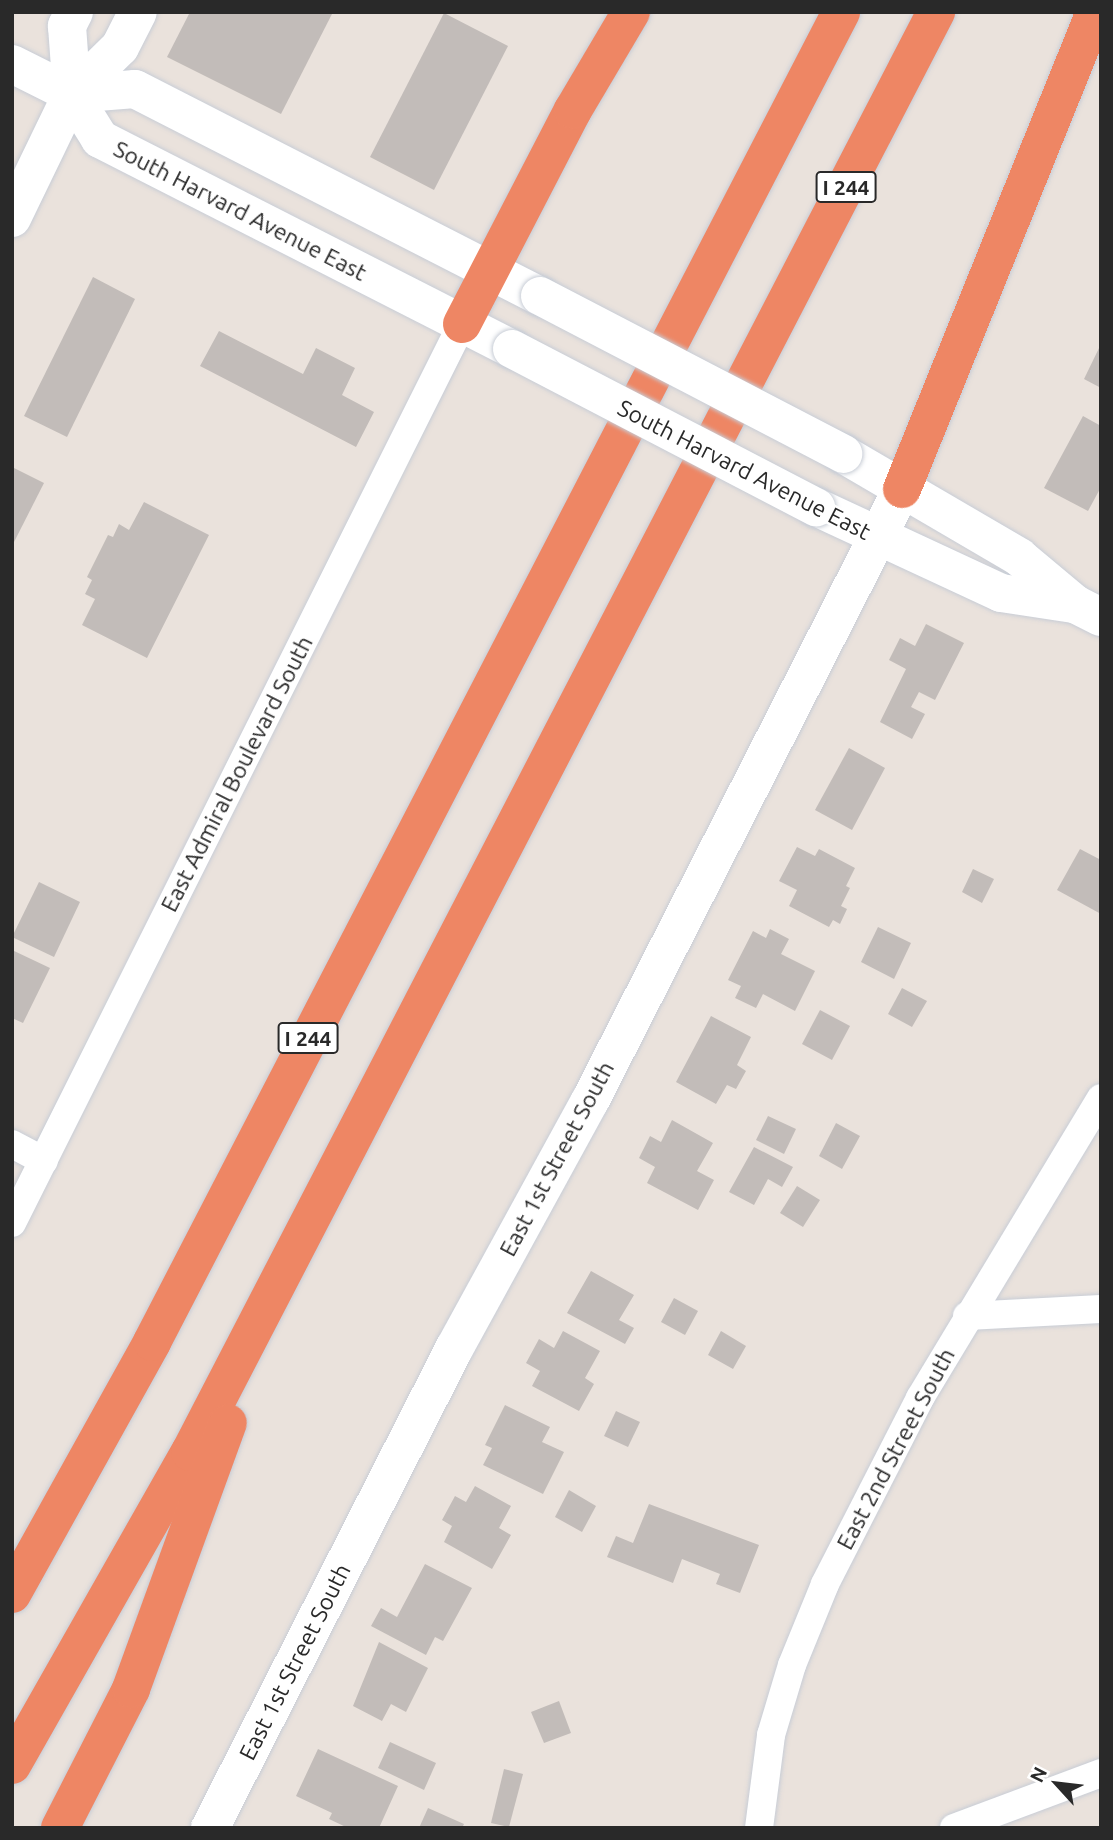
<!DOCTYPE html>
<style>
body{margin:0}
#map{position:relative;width:1113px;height:1840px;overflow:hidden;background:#eae2dc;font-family:Ubuntu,sans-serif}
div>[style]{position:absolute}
.building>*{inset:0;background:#c2bcb9}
.roads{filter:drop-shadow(0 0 2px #c8cdd6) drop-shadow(0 0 2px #c8cdd6)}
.street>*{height:28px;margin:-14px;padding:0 14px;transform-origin:14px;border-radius:14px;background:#fff}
.secondary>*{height:38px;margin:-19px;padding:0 19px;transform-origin:19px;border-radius:19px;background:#fff}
.highway>*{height:38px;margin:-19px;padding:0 19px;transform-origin:19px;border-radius:19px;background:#ee8664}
.bridges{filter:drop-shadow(0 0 2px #c8cdd6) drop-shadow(0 0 2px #c8cdd6)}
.secondary-bridge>*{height:38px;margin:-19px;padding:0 19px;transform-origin:19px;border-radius:19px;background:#fff}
span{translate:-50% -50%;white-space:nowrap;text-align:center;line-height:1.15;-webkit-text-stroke:5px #fff;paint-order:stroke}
.shield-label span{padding:2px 5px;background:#fff;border:2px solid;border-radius:5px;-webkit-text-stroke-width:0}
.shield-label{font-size:21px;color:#292929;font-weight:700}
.street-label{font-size:23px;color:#292929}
.frame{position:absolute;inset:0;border:14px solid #292929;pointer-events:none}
.north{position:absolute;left:1022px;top:1749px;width:70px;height:70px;-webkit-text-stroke:5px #fff;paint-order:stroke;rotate:297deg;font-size:19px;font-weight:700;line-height:28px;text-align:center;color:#292929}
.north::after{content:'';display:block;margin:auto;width:24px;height:32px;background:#292929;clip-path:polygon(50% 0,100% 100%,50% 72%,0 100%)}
</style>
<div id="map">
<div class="building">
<i style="clip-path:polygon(190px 12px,333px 12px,281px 114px,167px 57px)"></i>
<i style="clip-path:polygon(444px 13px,508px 46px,434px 190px,370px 157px)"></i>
<i style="clip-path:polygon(93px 277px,135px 299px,67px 437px,24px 416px)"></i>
<i style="clip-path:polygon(219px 331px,303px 374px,316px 348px,355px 368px,342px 395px,374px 412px,356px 447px,200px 366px)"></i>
<i style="clip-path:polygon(1101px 344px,1101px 388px,1084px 379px)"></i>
<i style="clip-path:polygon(1083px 416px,1101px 426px,1101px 487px,1088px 511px,1044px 488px)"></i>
<i style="clip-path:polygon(12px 467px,44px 483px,12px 546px)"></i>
<i style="clip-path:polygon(144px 502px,209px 535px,147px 658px,82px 625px,95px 599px,85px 594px,92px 580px,87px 577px,108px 535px,113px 537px,119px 524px,129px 530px)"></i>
<i style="clip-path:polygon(926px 624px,964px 643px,935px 700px,919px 692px,911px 707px,925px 714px,912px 739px,880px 722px,906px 669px,889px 660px,900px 638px,915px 646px)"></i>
<i style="clip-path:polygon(849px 748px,885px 768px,852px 830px,815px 810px)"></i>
<i style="clip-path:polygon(797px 847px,815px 856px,819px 849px,855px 868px,846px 886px,850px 888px,841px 906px,847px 909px,840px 924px,833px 920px,829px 927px,789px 906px,797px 890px,779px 881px)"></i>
<i style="clip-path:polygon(1080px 849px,1101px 860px,1101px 914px,1057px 890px)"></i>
<i style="clip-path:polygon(973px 869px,994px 879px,982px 903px,962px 892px)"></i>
<i style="clip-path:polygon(39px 882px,80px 902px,54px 957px,12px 937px)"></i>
<i style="clip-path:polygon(878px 927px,911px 943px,894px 979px,861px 962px)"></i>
<i style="clip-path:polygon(770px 929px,789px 939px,781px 954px,815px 971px,795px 1011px,763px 994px,756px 1008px,735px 998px,741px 986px,728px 980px,753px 931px,766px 938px)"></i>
<i style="clip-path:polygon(12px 950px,50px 968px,23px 1023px,12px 1018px)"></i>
<i style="clip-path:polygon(902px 988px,927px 1001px,912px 1027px,888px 1014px)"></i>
<i style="clip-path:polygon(820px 1010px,850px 1026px,832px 1060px,802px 1044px)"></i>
<i style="clip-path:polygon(711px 1016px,751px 1037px,737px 1065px,746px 1071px,736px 1089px,727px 1085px,716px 1104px,676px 1082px)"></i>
<i style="clip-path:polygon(768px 1116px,796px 1129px,784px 1154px,756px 1140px)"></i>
<i style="clip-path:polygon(672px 1120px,713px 1143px,697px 1171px,714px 1180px,698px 1210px,647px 1183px,655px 1167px,639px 1158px,650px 1136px,661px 1142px)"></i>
<i style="clip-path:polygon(836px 1123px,860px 1136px,842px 1169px,819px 1156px)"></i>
<i style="clip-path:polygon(754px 1147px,793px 1167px,782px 1187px,768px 1179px,754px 1205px,729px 1192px)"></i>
<i style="clip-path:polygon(797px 1186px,820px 1200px,803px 1227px,780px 1213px)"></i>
<i style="clip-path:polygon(591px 1271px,634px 1295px,619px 1320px,634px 1328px,625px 1344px,567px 1313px)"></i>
<i style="clip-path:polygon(674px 1298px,698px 1311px,685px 1335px,661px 1322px)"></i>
<i style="clip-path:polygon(563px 1331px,600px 1351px,585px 1378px,594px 1384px,579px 1411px,532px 1386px,540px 1371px,526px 1363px,539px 1339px,554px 1348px)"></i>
<i style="clip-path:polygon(721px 1331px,746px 1346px,733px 1369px,708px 1355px)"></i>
<i style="clip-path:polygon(505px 1405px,550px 1427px,542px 1442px,564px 1452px,543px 1494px,483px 1465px,492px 1448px,485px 1445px)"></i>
<i style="clip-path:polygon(616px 1411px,640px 1422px,628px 1447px,604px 1436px)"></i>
<i style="clip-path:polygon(475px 1486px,511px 1506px,499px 1528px,511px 1535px,492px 1569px,444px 1542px,452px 1526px,442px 1520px,455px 1496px,466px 1502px)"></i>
<i style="clip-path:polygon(569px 1490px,596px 1506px,582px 1532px,555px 1517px)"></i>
<i style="clip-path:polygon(649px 1504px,759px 1545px,740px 1593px,716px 1584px,720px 1574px,682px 1559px,673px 1583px,607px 1557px,616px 1536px,633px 1543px)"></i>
<i style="clip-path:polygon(425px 1564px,472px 1588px,443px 1641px,435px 1637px,426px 1655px,371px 1626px,381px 1608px,397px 1617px)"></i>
<i style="clip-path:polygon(379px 1642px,428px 1668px,406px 1712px,391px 1704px,382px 1721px,353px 1706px)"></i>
<i style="clip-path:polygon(559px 1701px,571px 1733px,544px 1743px,531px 1712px)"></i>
<i style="clip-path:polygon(390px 1742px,436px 1763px,424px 1790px,378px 1768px)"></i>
<i style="clip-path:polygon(318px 1749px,398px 1786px,379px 1828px,348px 1828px,329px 1819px,332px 1813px,296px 1796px)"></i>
<i style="clip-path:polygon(504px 1769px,523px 1774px,509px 1827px,491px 1823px)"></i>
<i style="clip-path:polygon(428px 1808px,464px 1824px,462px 1828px,419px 1828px)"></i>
</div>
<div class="roads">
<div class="street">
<i style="left:12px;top:1144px;width:36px;rotate:28deg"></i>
<i style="left:12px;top:1223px;width:1005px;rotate:-63.41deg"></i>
<i style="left:967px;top:1316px;width:134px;rotate:-3deg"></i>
<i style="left:759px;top:1828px;width:94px;rotate:-82.6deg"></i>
<i style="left:771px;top:1735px;width:73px;rotate:-73.3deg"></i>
<i style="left:792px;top:1665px;width:87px;rotate:-67.8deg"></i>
<i style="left:825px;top:1584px;width:209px;rotate:-62.9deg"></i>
<i style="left:920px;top:1398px;width:350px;rotate:-58.9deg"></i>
<i style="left:954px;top:1828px;width:157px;rotate:-20.5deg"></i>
</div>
<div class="secondary">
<i style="left:74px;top:12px;width:16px;rotate:117deg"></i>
<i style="left:67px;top:26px;width:68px;rotate:85.8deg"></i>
<i style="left:72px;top:94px;width:53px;rotate:58.1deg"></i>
<i style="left:100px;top:139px;width:462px;rotate:27deg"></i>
<i style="left:12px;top:64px;width:67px;rotate:26.6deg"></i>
<i style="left:72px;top:94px;width:63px;rotate:-4.5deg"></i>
<i style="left:135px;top:89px;width:455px;rotate:27.1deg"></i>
<i style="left:12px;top:218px;width:138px;rotate:-64.2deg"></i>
<i style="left:72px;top:94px;width:67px;rotate:-44.4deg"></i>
<i style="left:120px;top:47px;width:39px;rotate:-63deg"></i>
<i style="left:843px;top:454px;width:204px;rotate:30.3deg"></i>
<i style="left:1019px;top:557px;width:73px;rotate:40deg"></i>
<i style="left:1075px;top:604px;width:29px;rotate:27deg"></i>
<i style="left:816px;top:507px;width:204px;rotate:24.9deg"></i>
<i style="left:1001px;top:593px;width:75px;rotate:8.5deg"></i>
<i style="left:210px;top:1828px;width:538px;rotate:-63.01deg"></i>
<i style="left:454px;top:1349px;width:283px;rotate:-61.3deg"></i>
<i style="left:590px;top:1101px;width:687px;rotate:-62.99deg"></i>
</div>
<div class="highway">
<i style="left:462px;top:324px;width:241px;rotate:-62.6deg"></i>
<i style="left:573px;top:110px;width:114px;rotate:-59.4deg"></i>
<i style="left:902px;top:489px;width:515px;rotate:-67.97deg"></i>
<i style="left:12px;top:1594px;width:288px;rotate:-60.9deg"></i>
<i style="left:152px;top:1342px;width:1498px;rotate:-62.61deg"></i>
<i style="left:12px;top:1765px;width:360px;rotate:-60.4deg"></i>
<i style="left:190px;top:1452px;width:1622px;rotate:-62.61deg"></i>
<i style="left:60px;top:1828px;width:156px;rotate:-62.9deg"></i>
<i style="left:131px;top:1689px;width:283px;rotate:-70deg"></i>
</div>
</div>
<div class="bridges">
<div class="secondary-bridge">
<i style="left:540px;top:296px;width:342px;rotate:27.5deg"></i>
<i style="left:512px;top:349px;width:343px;rotate:27.5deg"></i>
</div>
</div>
<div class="shield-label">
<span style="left:846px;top:187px">I 244</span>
<span style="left:308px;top:1038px">I 244</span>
</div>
<div class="street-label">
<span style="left:240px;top:211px;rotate:27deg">South Harvard Avenue East</span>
<span style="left:744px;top:470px;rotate:27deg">South Harvard Avenue East</span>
<span style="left:237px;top:774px;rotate:-63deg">East Admiral Boulevard South</span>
<span style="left:557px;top:1159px;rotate:-62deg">East 1st Street South</span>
<span style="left:896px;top:1449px;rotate:-62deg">East 2nd Street South</span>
<span style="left:295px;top:1662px;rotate:-63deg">East 1st Street South</span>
</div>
<div class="frame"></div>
<div class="north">N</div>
</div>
